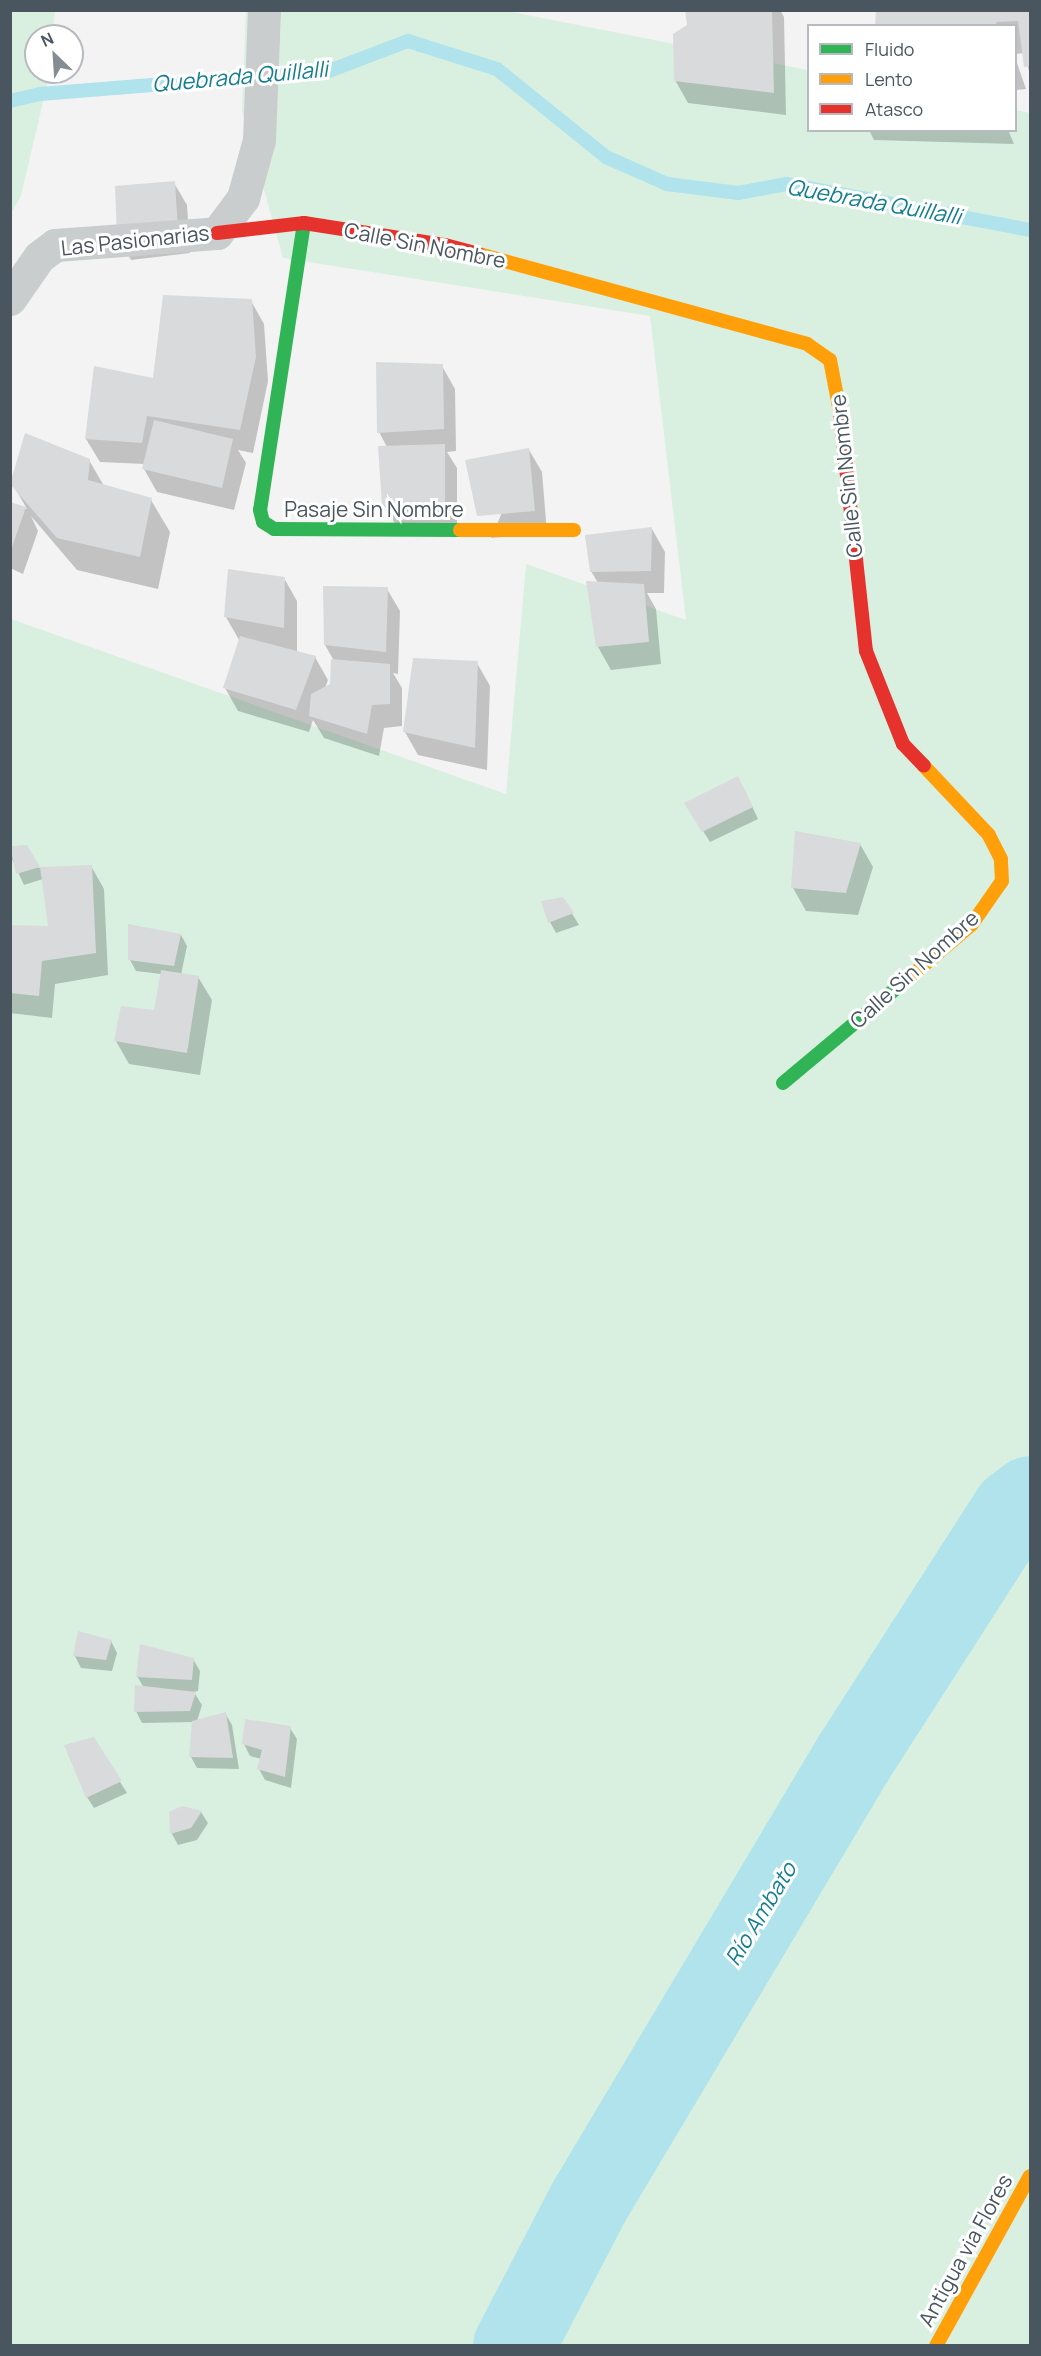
<!DOCTYPE html>
<meta charset="utf-8">
<style>
body{margin:0}
#map{position:relative;width:1041px;height:2356px;overflow:hidden;background:#f3f3f3;font-family:Manrope,sans-serif}
div>[style]{position:absolute}
.green>*{inset:0;background:#d9f0e1}
.shadow>*{inset:0;background:#0003}
.stream>*{height:14px;margin:-7px;padding:0 7px;transform-origin:7px;border-radius:7px;background:#b0e3eb}
.river>*{height:82px;margin:-41px;padding:0 41px;transform-origin:41px;border-radius:41px;background:#b0e3eb}
.building>*{inset:0;background:#d9dadb}
.street>*{height:33px;margin:-16.5px;padding:0 16.5px;transform-origin:16.5px;border-radius:16.5px;background:#cacdce}
.fast>*{height:14px;margin:-7px;padding:0 7px;transform-origin:7px;border-radius:7px;background:#30b455}
.slow>*{height:14px;margin:-7px;padding:0 7px;transform-origin:7px;border-radius:7px;background:#ff9f0a}
.jam>*{height:14px;margin:-7px;padding:0 7px;transform-origin:7px;border-radius:7px;background:#e5322d}
span{translate:-50% -50%;white-space:nowrap;text-align:center;line-height:1.15;-webkit-text-stroke:6px #fff;paint-order:stroke}
.street-label{font-size:21px;color:#4a565f}
.water-label{font-size:22px;color:#147e91;font-style:italic}
.frame{position:absolute;inset:0;border:12px solid #4a565f;pointer-events:none}
.legend{position:absolute;left:807px;top:24px;width:210px;height:108px;box-sizing:border-box;background:#fff;border:2px solid #b7bbbf;margin:0;padding:8px 10px;list-style:none;font-size:18px;color:#4a565f}
.legend li{display:flex;align-items:center;gap:12px;height:30px}
.legend b{width:30px;border:2px solid #b7bbbf}
.north{position:absolute;left:24px;top:24px;width:60px;height:60px;box-sizing:border-box;background:#fff;border:2px solid #b7bbbf;border-radius:50%;rotate:335deg;font-size:16px;font-weight:700;line-height:24px;text-align:center;color:#4a565f}
.north::after{content:'';display:block;margin:auto;width:21px;height:27px;background:#858d93;clip-path:polygon(50% 0,100% 100%,50% 72%,0 100%)}
</style>
<div id="map">
<div class="green">
<i style="clip-path:polygon(11px 10px,55px 11px,53px 36px,36px 36px,36px 72px,50px 72px,21px 196px,11px 213px)"></i>
<i style="clip-path:polygon(246px 11px,507px 11px,808px 70px,808px 130px,1016px 130px,1016px 110px,1030px 113px,1030px 2345px,11px 2346px,11px 619px,506px 794px,526px 564px,686px 620px,650px 316px,283px 258px,242px 111px)"></i>
</div>
<div class="shadow">
<i style="clip-path:polygon(686px 10px,780px 10px,784px 17px,786px 115px,688px 103px,675px 80px,688px 26px)"></i>
<i style="clip-path:polygon(877px 10px,1030px 10px,1030px 75px,1024px 53px,1016px 54px,1016px 26px,877px 26px)"></i>
<i style="clip-path:polygon(1016px 60px,1026px 89px,1016px 90px)"></i>
<i style="clip-path:polygon(869px 130px,1008px 130px,1014px 144px,874px 140px)"></i>
<i style="clip-path:polygon(174px 183px,187px 205px,190px 253px,131px 260px,118px 237px)"></i>
<i style="clip-path:polygon(251px 301px,264px 324px,268px 381px,253px 453px,238px 450px,246px 463px,234px 510px,157px 492px,144px 469px,145px 464px,100px 462px,86px 439px)"></i>
<i style="clip-path:polygon(442px 366px,455px 389px,456px 451px,447px 452px,457px 468px,457px 528px,397px 527px,384px 505px,387px 447px,379px 432px)"></i>
<i style="clip-path:polygon(529px 450px,542px 472px,547px 533px,491px 538px)"></i>
<i style="clip-path:polygon(89px 460px,104px 486px,151px 500px,170px 532px,158px 589px,77px 570px,31px 516px,38px 531px,23px 574px,10px 568px,10px 504px,27px 509px,12px 483px)"></i>
<i style="clip-path:polygon(652px 529px,665px 552px,664px 593px,647px 593px,656px 609px,661px 664px,611px 670px,598px 647px,588px 582px,598px 583px,591px 571px)"></i>
<i style="clip-path:polygon(284px 578px,297px 601px,297px 652px,315px 657px,328px 680px,325px 688px,331px 685px,333px 659px,325px 645px,387px 589px,400px 611px,398px 674px,393px 673px,402px 688px,402px 726px,384px 728px,379px 756px,324px 738px,313px 720px,309px 732px,238px 711px,225px 688px,239px 640px,226px 617px)"></i>
<i style="clip-path:polygon(477px 663px,490px 686px,487px 770px,418px 755px,405px 732px)"></i>
<i style="clip-path:polygon(744px 789px,758px 819px,710px 842px,693px 815px)"></i>
<i style="clip-path:polygon(860px 844px,873px 867px,858px 915px,806px 911px,793px 888px)"></i>
<i style="clip-path:polygon(26px 846px,39px 868px,91px 866px,104px 889px,108px 975px,55px 984px,52px 1018px,10px 1013px,10px 927px,50px 928px,43px 879px,24px 885px,10px 855px,10px 848px)"></i>
<i style="clip-path:polygon(563px 899px,579px 925px,556px 933px,550px 922px)"></i>
<i style="clip-path:polygon(181px 935px,187px 946px,181px 975px,198px 977px,212px 1000px,200px 1075px,129px 1064px,116px 1041px,155px 1012px,161px 974px,136px 971px,130px 960px)"></i>
<i style="clip-path:polygon(111px 1641px,117px 1653px,112px 1671px,81px 1668px,75px 1656px)"></i>
<i style="clip-path:polygon(193px 1659px,200px 1671px,198px 1691px,187px 1693px,195px 1694px,202px 1705px,197px 1721px,225px 1713px,232px 1725px,239px 1769px,197px 1768px,191px 1757px,194px 1722px,142px 1723px,136px 1711px,144px 1688px,137px 1676px)"></i>
<i style="clip-path:polygon(290px 1728px,297px 1739px,291px 1788px,265px 1780px,259px 1769px,261px 1759px,250px 1756px,244px 1744px)"></i>
<i style="clip-path:polygon(93px 1739px,127px 1793px,94px 1808px,87px 1797px)"></i>
<i style="clip-path:polygon(182px 1808px,201px 1812px,208px 1823px,197px 1840px,178px 1845px,172px 1834px,171px 1813px)"></i>
</div>
<div class="stream">
<i style="left:10px;top:101px;width:31px;rotate:-13deg"></i>
<i style="left:40px;top:94px;width:290px;rotate:-4.6deg"></i>
<i style="left:329px;top:71px;width:85px;rotate:-20.8deg"></i>
<i style="left:408px;top:41px;width:93px;rotate:17.5deg"></i>
<i style="left:497px;top:69px;width:140px;rotate:38.9deg"></i>
<i style="left:606px;top:157px;width:67px;rotate:23.9deg"></i>
<i style="left:667px;top:184px;width:72px;rotate:7.2deg"></i>
<i style="left:738px;top:193px;width:50px;rotate:-10.4deg"></i>
<i style="left:787px;top:184px;width:247px;rotate:10.7deg"></i>
</div>
<div class="river">
<i style="left:514px;top:2346px;width:162px;rotate:-62.5deg"></i>
<i style="left:589px;top:2202px;width:516px;rotate:-59.21deg"></i>
<i style="left:853px;top:1759px;width:296px;rotate:-57.3deg"></i>
<i style="left:1013px;top:1510px;width:21px;rotate:-37deg"></i>
</div>
<div class="building">
<i style="clip-path:polygon(685px 10px,772px 10px,774px 93px,674px 81px,673px 34px,687px 25px)"></i>
<i style="clip-path:polygon(876px 10px,1030px 10px,1030px 66px,1024px 67px,1018px 21px,996px 22px,997px 26px,875px 26px)"></i>
<i style="clip-path:polygon(175px 181px,178px 231px,117px 237px,115px 186px)"></i>
<i style="clip-path:polygon(163px 295px,252px 299px,256px 357px,240px 430px,147px 416px,142px 443px,85px 439px,94px 366px,153px 378px)"></i>
<i style="clip-path:polygon(376px 362px,443px 364px,444px 429px,377px 433px)"></i>
<i style="clip-path:polygon(154px 420px,233px 439px,222px 488px,142px 469px)"></i>
<i style="clip-path:polygon(25px 433px,90px 459px,88px 480px,152px 498px,140px 557px,57px 538px,10px 484px)"></i>
<i style="clip-path:polygon(445px 444px,445px 506px,382px 505px,378px 446px)"></i>
<i style="clip-path:polygon(529px 448px,535px 511px,477px 516px,465px 460px)"></i>
<i style="clip-path:polygon(10px 502px,26px 507px,11px 550px,10px 550px)"></i>
<i style="clip-path:polygon(652px 527px,651px 571px,590px 572px,585px 535px)"></i>
<i style="clip-path:polygon(228px 569px,285px 577px,284px 628px,224px 617px)"></i>
<i style="clip-path:polygon(586px 581px,644px 584px,649px 642px,596px 647px)"></i>
<i style="clip-path:polygon(323px 586px,388px 587px,386px 652px,324px 645px)"></i>
<i style="clip-path:polygon(240px 636px,316px 656px,296px 710px,223px 688px)"></i>
<i style="clip-path:polygon(413px 658px,478px 661px,475px 748px,403px 732px)"></i>
<i style="clip-path:polygon(331px 659px,390px 664px,390px 704px,372px 705px,367px 734px,309px 716px,311px 694px,330px 684px)"></i>
<i style="clip-path:polygon(738px 776px,753px 807px,702px 832px,684px 803px)"></i>
<i style="clip-path:polygon(795px 831px,861px 843px,846px 893px,791px 888px)"></i>
<i style="clip-path:polygon(27px 845px,40px 867px,16px 874px,10px 846px)"></i>
<i style="clip-path:polygon(92px 865px,96px 953px,42px 961px,39px 996px,10px 993px,10px 925px,48px 926px,40px 867px)"></i>
<i style="clip-path:polygon(563px 897px,574px 913px,548px 923px,541px 901px)"></i>
<i style="clip-path:polygon(128px 924px,181px 934px,174px 966px,128px 960px)"></i>
<i style="clip-path:polygon(161px 970px,199px 976px,187px 1053px,114px 1041px,121px 1006px,154px 1010px)"></i>
<i style="clip-path:polygon(78px 1631px,112px 1640px,106px 1660px,73px 1656px)"></i>
<i style="clip-path:polygon(140px 1644px,194px 1658px,192px 1680px,136px 1677px)"></i>
<i style="clip-path:polygon(135px 1685px,196px 1692px,190px 1711px,134px 1712px)"></i>
<i style="clip-path:polygon(226px 1712px,233px 1758px,189px 1757px,192px 1721px)"></i>
<i style="clip-path:polygon(245px 1719px,291px 1726px,285px 1777px,257px 1769px,262px 1750px,242px 1744px)"></i>
<i style="clip-path:polygon(94px 1737px,122px 1781px,86px 1798px,64px 1745px)"></i>
<i style="clip-path:polygon(182px 1806px,202px 1811px,191px 1828px,170px 1834px,169px 1812px)"></i>
</div>
<div class="street">
<i style="left:10px;top:299px;width:51px;rotate:-55.4deg"></i>
<i style="left:39px;top:257px;width:20px;rotate:-37deg"></i>
<i style="left:55px;top:245px;width:162px;rotate:-4.2deg"></i>
<i style="left:217px;top:233px;width:44px;rotate:-53.4deg"></i>
<i style="left:243px;top:198px;width:60px;rotate:-74.6deg"></i>
<i style="left:259px;top:140px;width:130px;rotate:-87.8deg"></i>
</div>
<div class="fast">
<i style="left:304px;top:223px;width:290px;rotate:98.7deg"></i>
<i style="left:260px;top:510px;width:12px;rotate:76deg"></i>
<i style="left:263px;top:522px;width:13px;rotate:32deg"></i>
<i style="left:274px;top:529px;width:186px;rotate:0.3deg"></i>
<i style="left:783px;top:1083px;width:167px;rotate:-39.9deg"></i>
</div>
<div class="slow">
<i style="left:479px;top:254px;width:340px;rotate:15.3deg"></i>
<i style="left:807px;top:344px;width:28px;rotate:35deg"></i>
<i style="left:830px;top:360px;width:53px;rotate:79.1deg"></i>
<i style="left:460px;top:530px;width:114px"></i>
<i style="left:911px;top:976px;width:80px;rotate:-40.4deg"></i>
<i style="left:972px;top:924px;width:52px;rotate:-55.1deg"></i>
<i style="left:1002px;top:881px;width:22px;rotate:-93deg"></i>
<i style="left:1001px;top:859px;width:27px;rotate:-117deg"></i>
<i style="left:989px;top:835px;width:95px;rotate:-133.3deg"></i>
<i style="left:936px;top:2346px;width:194px;rotate:-61.1deg"></i>
</div>
<div class="jam">
<i style="left:217px;top:233px;width:88px;rotate:-6.6deg"></i>
<i style="left:304px;top:223px;width:143px;rotate:8.9deg"></i>
<i style="left:445px;top:245px;width:35px;rotate:15deg"></i>
<i style="left:840px;top:412px;width:240px;rotate:83.8deg"></i>
<i style="left:866px;top:651px;width:100px;rotate:68.3deg"></i>
<i style="left:903px;top:744px;width:30px;rotate:46deg"></i>
</div>
<div class="street-label">
<span style="left:135px;top:240px;rotate:-6deg">Las Pasionarias</span>
<span style="left:425px;top:245px;rotate:11deg">Calle Sin Nombre</span>
<span style="left:846px;top:476px;rotate:-96deg">Calle Sin Nombre</span>
<span style="left:374px;top:509px">Pasaje Sin Nombre</span>
<span style="left:914px;top:969px;rotate:-42deg">Calle Sin Nombre</span>
<span style="left:965px;top:2250px;rotate:-61deg">Antigua via Flores</span>
</div>
<div class="water-label">
<span style="left:240px;top:77px;rotate:-5deg">Quebrada Quillalli</span>
<span style="left:874px;top:202px;rotate:10deg">Quebrada Quillalli</span>
<span style="left:761px;top:1914px;rotate:-59deg">Río Ambato</span>
</div>
<div class="frame"></div>
<ul class="legend">
<li><b style="height:8px;background:#30b455"></b>Fluido</li>
<li><b style="height:8px;background:#ff9f0a"></b>Lento</li>
<li><b style="height:8px;background:#e5322d"></b>Atasco</li>
</ul>
<div class="north">N</div>
</div>
